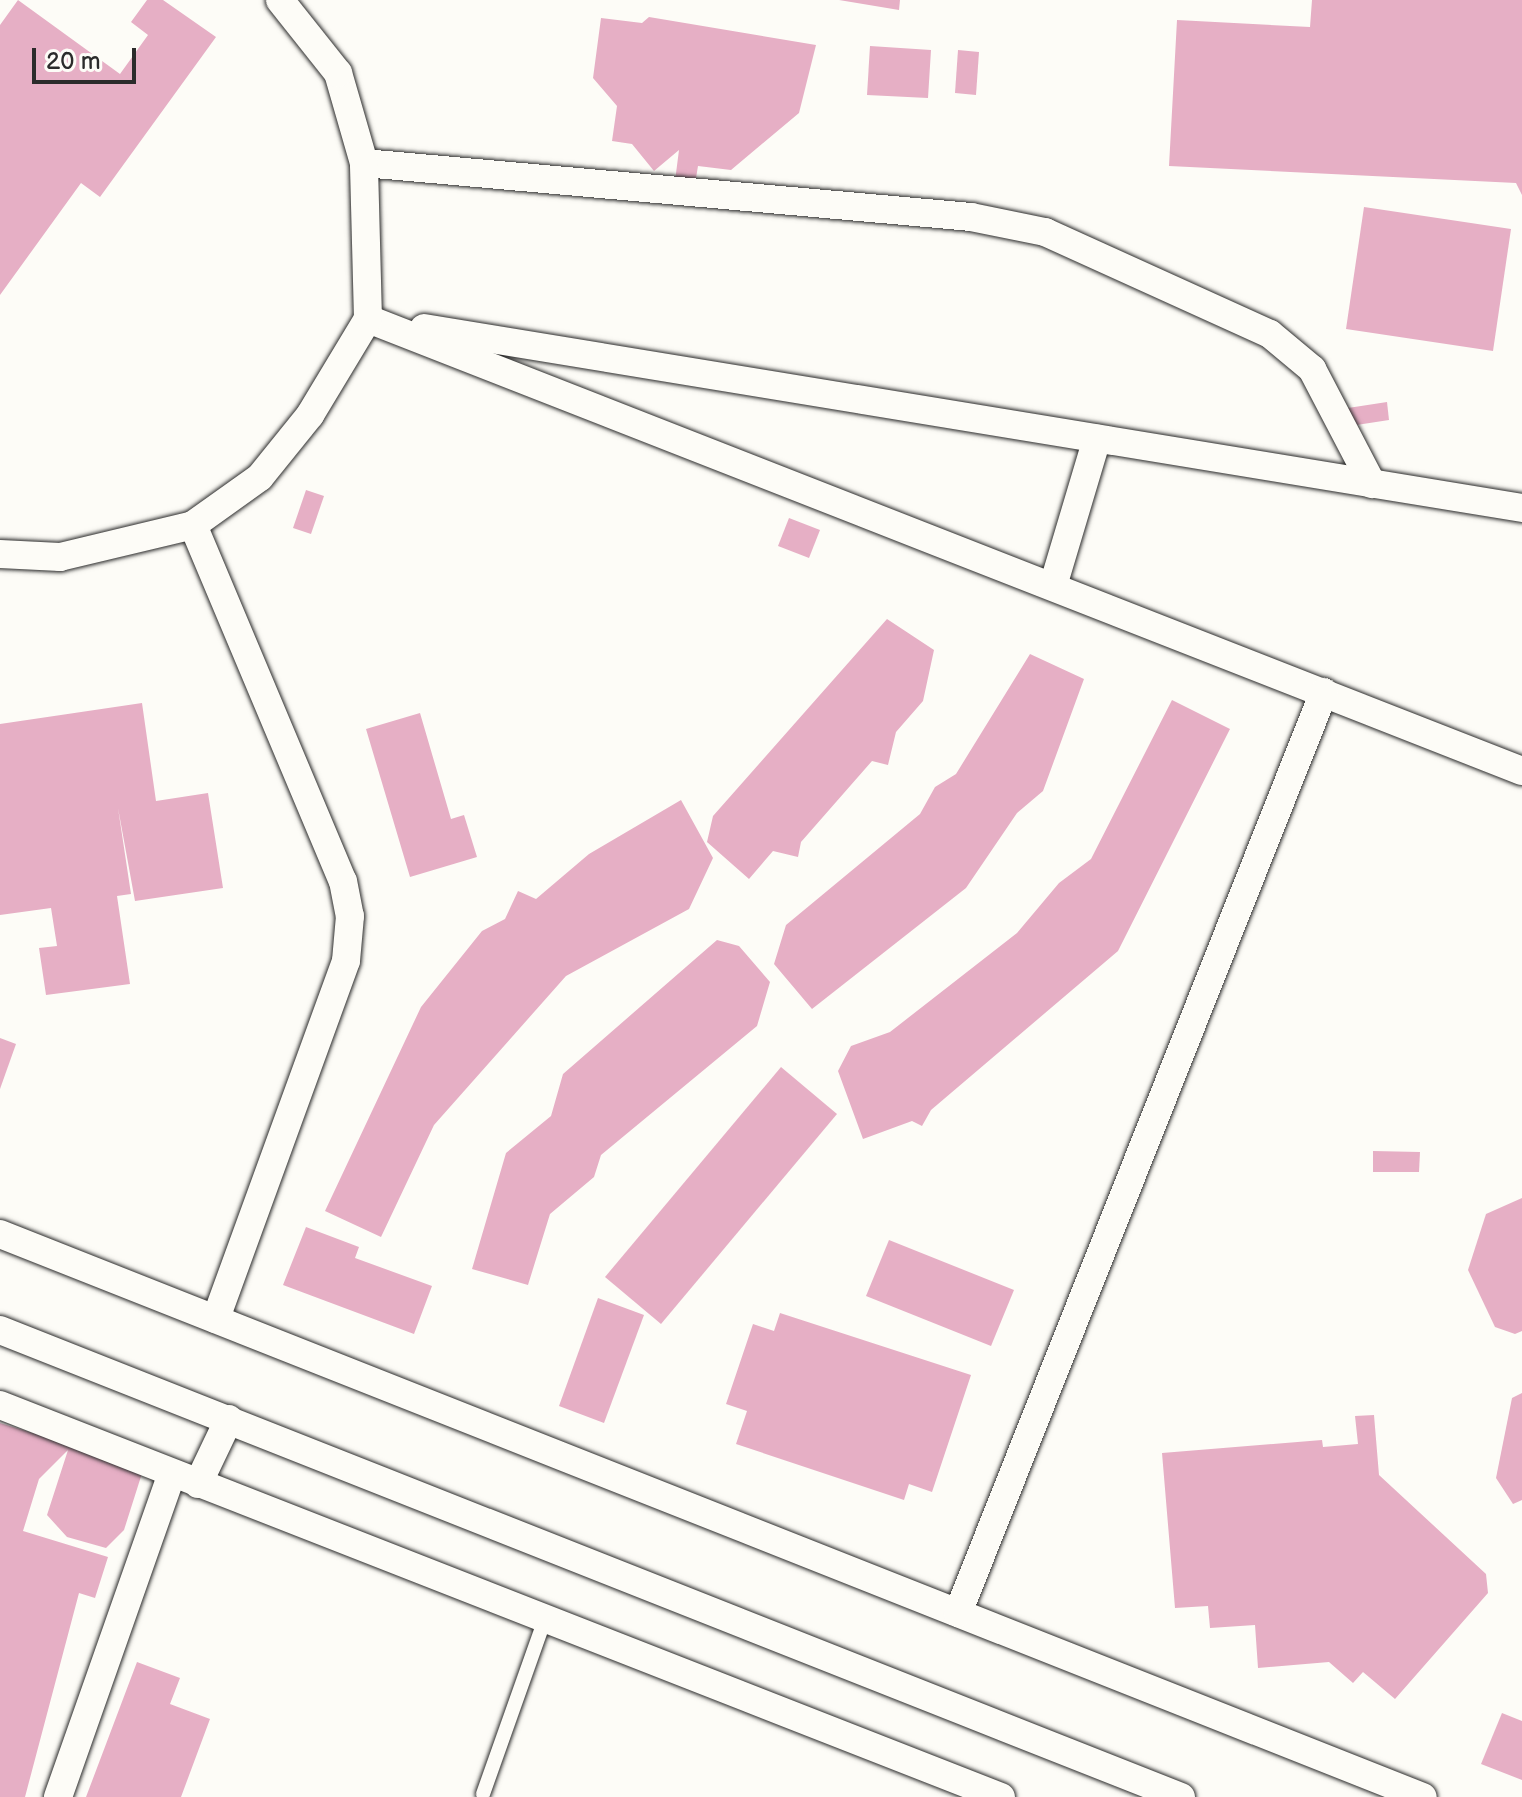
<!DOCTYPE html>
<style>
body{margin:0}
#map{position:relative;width:1522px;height:1797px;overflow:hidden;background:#fdfcf7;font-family:"Balsamiq Sans",sans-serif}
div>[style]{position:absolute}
.building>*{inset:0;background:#e6afc5}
.roads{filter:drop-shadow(0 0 2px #2b2b2b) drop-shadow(0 0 2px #2b2b2b)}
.lane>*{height:14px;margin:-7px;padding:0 7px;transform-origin:7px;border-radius:7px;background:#fdfcf7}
.street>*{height:28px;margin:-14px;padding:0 14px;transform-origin:14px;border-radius:14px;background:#fdfcf7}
span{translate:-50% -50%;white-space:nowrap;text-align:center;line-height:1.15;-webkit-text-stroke:6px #fdfcf7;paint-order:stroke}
.scale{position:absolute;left:32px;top:48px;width:104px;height:36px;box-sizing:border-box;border:4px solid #2b2b2b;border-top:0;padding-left:10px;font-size:24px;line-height:28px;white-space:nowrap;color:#2b2b2b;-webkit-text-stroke:6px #fdfcf7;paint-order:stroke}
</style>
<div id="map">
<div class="building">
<i style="clip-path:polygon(18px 0,120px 74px,148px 35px,131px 22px,147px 0,163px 0,216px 37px,100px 197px,81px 183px,0 295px,0 25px)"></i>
<i style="clip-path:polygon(839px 0,900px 0,899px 10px)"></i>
<i style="clip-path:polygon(1312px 0,1522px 0,1522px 195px,1516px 183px,1169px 166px,1177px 20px,1310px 27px)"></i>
<i style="clip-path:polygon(649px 17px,816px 45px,799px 113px,731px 170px,698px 166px,695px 184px,675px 181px,679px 150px,654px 171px,632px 144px,612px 141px,617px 106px,593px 78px,601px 18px,642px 23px)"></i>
<i style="clip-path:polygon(870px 46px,931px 50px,928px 98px,867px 95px)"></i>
<i style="clip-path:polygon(958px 50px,979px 52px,976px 95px,955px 93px)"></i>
<i style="clip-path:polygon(1364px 207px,1511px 229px,1493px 351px,1346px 329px)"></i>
<i style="clip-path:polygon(1387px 402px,1389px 420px,1350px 426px,1348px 408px)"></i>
<i style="clip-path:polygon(306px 490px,324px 496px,311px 534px,293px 528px)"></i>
<i style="clip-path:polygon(789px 518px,820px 530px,809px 558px,778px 546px)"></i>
<i style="clip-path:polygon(887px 619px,934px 650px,923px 701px,896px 732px,888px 765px,872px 761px,801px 842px,798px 857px,773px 851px,749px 879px,707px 842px,713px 816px)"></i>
<i style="clip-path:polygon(1030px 654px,1084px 679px,1043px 791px,1017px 813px,966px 888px,812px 1009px,774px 964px,786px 925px,920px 814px,935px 787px,956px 774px)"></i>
<i style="clip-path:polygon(1172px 700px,1230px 729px,1118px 951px,931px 1110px,922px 1126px,912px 1121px,863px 1139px,838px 1071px,851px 1046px,890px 1032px,1017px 933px,1059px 883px,1091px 859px)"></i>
<i style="clip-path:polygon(142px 703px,156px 801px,208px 793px,223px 888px,135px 901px,118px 808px,131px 894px,117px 896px,130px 984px,46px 995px,39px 948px,57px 946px,51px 908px,0 915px,0 724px)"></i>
<i style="clip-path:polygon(420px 713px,451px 819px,464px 815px,477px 857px,410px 877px,366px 729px)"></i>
<i style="clip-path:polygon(681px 800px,713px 858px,689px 909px,566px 976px,434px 1125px,381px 1237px,325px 1211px,421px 1007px,482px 931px,505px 919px,518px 891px,536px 899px,589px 854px)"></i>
<i style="clip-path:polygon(717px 940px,739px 946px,770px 982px,757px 1026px,601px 1155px,594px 1177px,550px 1214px,528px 1285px,472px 1269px,506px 1153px,551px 1116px,563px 1074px)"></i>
<i style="clip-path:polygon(0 1038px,16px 1044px,0 1089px)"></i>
<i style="clip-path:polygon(781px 1067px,837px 1114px,661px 1324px,605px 1277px)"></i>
<i style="clip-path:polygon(1373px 1151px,1420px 1152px,1419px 1172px,1373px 1172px)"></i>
<i style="clip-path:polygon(1522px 1198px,1522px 1331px,1515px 1334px,1495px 1327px,1468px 1270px,1486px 1214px)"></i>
<i style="clip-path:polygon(306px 1227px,359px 1247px,355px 1258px,432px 1286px,414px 1334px,283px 1285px)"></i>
<i style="clip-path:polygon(889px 1240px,1014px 1290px,991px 1346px,866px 1296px)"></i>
<i style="clip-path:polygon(598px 1298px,644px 1315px,604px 1423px,559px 1406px)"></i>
<i style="clip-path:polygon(780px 1313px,971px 1375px,932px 1492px,909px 1484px,904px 1500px,736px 1444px,747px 1411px,726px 1404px,753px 1324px,774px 1331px)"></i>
<i style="clip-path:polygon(1522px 1393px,1522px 1500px,1513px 1504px,1496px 1478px,1512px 1398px)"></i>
<i style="clip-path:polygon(1374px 1415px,1379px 1475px,1486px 1574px,1488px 1593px,1395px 1699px,1363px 1672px,1353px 1683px,1329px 1662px,1258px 1668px,1255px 1625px,1210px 1628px,1208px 1606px,1175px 1608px,1162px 1453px,1322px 1440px,1323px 1447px,1358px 1444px,1355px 1416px)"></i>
<i style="clip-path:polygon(0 1423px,144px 1467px,124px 1530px,106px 1548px,67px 1537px,47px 1515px,68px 1450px,39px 1479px,23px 1531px,108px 1557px,95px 1598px,79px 1593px,25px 1797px,0 1797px)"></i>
<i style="clip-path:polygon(137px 1662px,180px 1678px,170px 1704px,210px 1719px,181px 1797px,86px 1797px)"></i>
<i style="clip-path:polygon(1502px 1713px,1522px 1721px,1522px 1780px,1481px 1764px)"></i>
</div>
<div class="roads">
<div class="lane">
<i style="left:483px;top:1794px;width:186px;rotate:-70.5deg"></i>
</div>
<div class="street">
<i style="left:364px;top:163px;width:609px;rotate:5.08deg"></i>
<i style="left:971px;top:217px;width:76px;rotate:11.5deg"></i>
<i style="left:1045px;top:232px;width:247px;rotate:24.4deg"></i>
<i style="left:1270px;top:334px;width:55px;rotate:39.8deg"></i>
<i style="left:1312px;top:369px;width:130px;rotate:62.4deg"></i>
<i style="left:368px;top:319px;width:1239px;rotate:21.39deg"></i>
<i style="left:424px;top:328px;width:1113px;rotate:9.31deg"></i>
<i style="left:193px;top:525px;width:386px;rotate:67.2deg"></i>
<i style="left:343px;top:881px;width:36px;rotate:79deg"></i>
<i style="left:350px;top:916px;width:45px;rotate:95.1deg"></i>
<i style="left:346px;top:961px;width:381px;rotate:110deg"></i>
<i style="left:0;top:554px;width:60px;rotate:2.9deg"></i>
<i style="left:60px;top:557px;width:137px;rotate:-13.5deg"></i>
<i style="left:193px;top:525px;width:82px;rotate:-35.6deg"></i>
<i style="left:260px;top:477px;width:80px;rotate:-51.1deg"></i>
<i style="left:310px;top:415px;width:112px;rotate:-58.9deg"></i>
<i style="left:368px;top:319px;width:156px;rotate:-91.5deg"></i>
<i style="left:364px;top:163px;width:94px;rotate:-106.1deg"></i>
<i style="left:338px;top:73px;width:93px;rotate:-128.5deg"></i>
<i style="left:1053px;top:586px;width:154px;rotate:-73.4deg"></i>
<i style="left:0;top:1234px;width:1530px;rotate:21.59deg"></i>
<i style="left:0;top:1330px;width:1270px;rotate:21.58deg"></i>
<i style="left:0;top:1405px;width:1075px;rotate:21.39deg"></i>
<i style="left:198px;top:1484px;width:72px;rotate:-64.5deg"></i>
<i style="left:958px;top:1613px;width:991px;rotate:-68.33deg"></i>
<i style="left:58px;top:1797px;width:343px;rotate:-70.6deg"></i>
</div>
</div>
<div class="scale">20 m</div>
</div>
